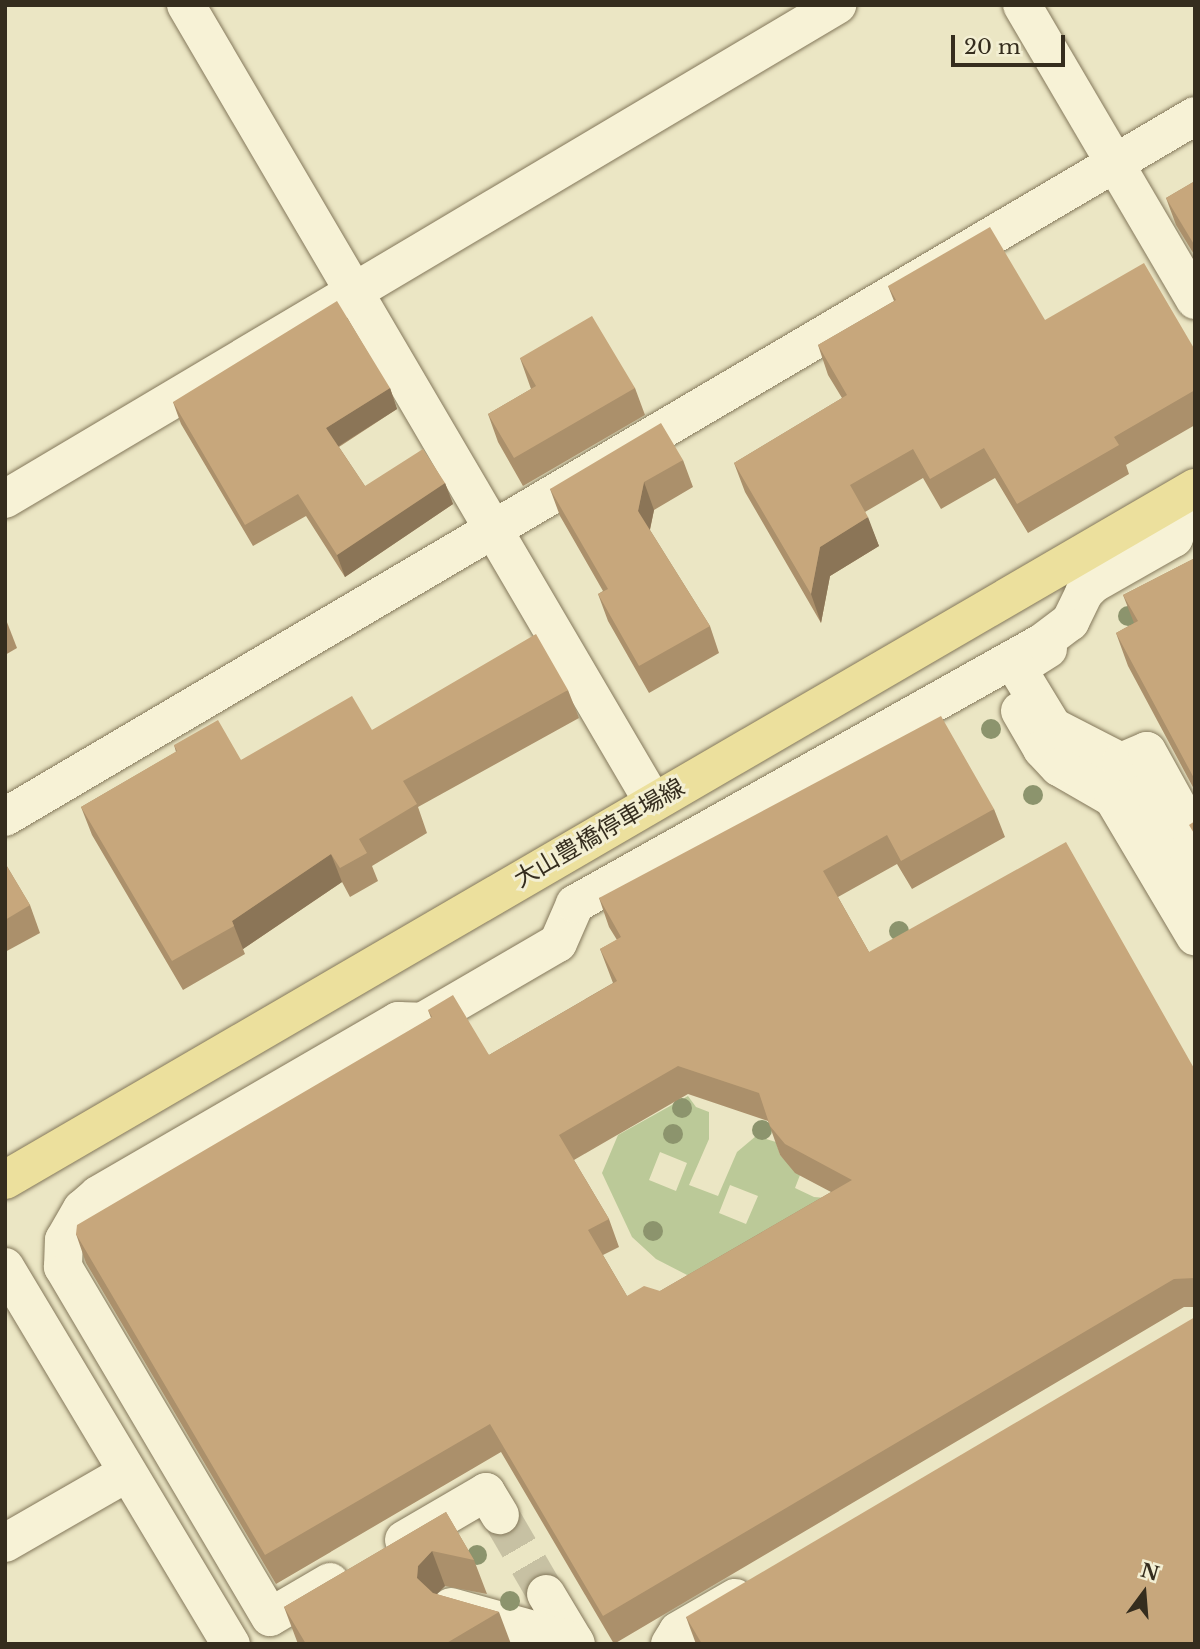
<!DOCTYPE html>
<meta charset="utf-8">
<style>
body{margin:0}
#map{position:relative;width:1200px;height:1649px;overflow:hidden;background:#ebe6c4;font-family:"Libre Baskerville","Noto Sans JP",serif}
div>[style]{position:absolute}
.green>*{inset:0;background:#bbc998}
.minor-tunnel>*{height:38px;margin-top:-19px;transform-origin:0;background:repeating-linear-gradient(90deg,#c7c1a3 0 38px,transparent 0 57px)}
.roads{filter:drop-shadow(0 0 2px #84785b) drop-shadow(0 0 2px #84785b)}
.minor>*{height:38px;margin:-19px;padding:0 19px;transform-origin:19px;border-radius:19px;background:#f7f2d6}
.major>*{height:38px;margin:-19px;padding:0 19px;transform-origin:19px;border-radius:19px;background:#ece09d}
.trees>*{width:20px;height:20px;margin:-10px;border-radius:50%;background:#8c946d}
.wall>*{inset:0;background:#ab906b}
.shaded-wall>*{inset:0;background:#8b7557}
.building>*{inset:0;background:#c7a77c}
span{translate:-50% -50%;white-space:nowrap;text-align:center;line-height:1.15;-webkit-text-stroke:6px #f3efd3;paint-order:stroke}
.street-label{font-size:24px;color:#352d1e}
.frame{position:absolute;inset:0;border:7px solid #352d1e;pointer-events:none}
.north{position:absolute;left:1109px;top:1558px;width:70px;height:70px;-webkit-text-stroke:5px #f3efd3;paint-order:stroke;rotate:16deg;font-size:19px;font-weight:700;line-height:28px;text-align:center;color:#352d1e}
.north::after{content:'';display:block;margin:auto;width:24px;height:32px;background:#352d1e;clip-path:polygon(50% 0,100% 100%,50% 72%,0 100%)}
.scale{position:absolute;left:951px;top:35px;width:114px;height:32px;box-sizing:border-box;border:4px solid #352d1e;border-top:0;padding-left:9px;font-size:21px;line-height:24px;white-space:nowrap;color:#352d1e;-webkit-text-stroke:5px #f3efd3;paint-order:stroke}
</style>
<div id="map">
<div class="green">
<i style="clip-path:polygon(evenodd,688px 1096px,696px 1107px,709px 1112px,709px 1139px,689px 1185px,718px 1196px,737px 1152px,756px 1136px,776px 1142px,780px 1155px,800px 1175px,795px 1188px,814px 1197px,838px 1199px,839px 1185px,861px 1178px,874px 1201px,727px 1286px,689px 1276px,656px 1259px,632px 1237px,602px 1173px,618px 1135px,688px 1096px,660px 1152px,687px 1163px,676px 1191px,649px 1180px,660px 1152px,688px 1096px,730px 1185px,758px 1196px,746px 1224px,719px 1213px,730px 1185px)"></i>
</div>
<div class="minor-tunnel">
<i style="left:500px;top:1515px;width:91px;rotate:59.8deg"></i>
</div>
<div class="roads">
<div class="minor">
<i style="left:186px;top:5px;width:924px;rotate:59.63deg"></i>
<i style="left:1022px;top:5px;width:342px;rotate:59.6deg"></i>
<i style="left:5px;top:499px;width:968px;rotate:-30.7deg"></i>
<i style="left:1048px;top:649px;width:36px;rotate:148deg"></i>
<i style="left:1017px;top:668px;width:69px;rotate:58.6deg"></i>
<i style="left:1053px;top:727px;width:76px;rotate:27.2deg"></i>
<i style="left:1121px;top:762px;width:149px;rotate:60.2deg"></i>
<i style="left:1020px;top:711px;width:44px;rotate:59.9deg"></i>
<i style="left:1042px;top:749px;width:25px;rotate:47deg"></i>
<i style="left:1059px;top:767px;width:62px;rotate:29.9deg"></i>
<i style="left:1113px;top:798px;width:161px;rotate:59.3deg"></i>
<i style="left:1121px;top:762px;width:28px;rotate:-23deg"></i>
<i style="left:1147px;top:751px;width:99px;rotate:61.1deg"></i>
<i style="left:5px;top:817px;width:1381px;rotate:-30.5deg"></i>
<i style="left:5px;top:1267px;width:440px;rotate:59.1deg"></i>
<i style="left:404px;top:1540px;width:95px;rotate:-30.3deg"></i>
<i style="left:486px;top:1492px;width:27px;rotate:59deg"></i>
<i style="left:5px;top:1543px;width:138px;rotate:-29.9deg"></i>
<i style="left:330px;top:1582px;width:69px;rotate:149.7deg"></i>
<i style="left:270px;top:1617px;width:407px;rotate:-120.6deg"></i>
<i style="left:63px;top:1267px;width:27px;rotate:-88deg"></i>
<i style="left:64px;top:1240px;width:36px;rotate:-60deg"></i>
<i style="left:82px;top:1209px;width:21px;rotate:-41deg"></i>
<i style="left:98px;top:1195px;width:347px;rotate:-30.1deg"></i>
<i style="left:398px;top:1021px;width:24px;rotate:2deg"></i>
<i style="left:422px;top:1022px;width:157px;rotate:-30.2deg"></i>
<i style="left:558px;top:943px;width:43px;rotate:-66.4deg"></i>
<i style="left:575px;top:904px;width:536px;rotate:-29.24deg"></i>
<i style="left:1043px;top:642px;width:34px;rotate:-37deg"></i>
<i style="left:1070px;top:622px;width:32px;rotate:-64deg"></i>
<i style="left:1084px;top:593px;width:13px;rotate:-45deg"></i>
<i style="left:1093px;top:584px;width:93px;rotate:-29.6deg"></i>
<i style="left:1174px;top:538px;width:48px;rotate:-71.9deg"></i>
<i style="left:546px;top:1594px;width:58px;rotate:59deg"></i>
<i style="left:451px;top:1607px;width:128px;rotate:15.5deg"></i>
<i style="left:670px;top:1644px;width:15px;rotate:-58deg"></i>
<i style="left:678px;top:1631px;width:66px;rotate:-30.1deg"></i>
</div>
<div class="major">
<i style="left:5px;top:1180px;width:1377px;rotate:-30.18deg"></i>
</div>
</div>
<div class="trees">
<i style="left:1128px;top:616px"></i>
<i style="left:991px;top:729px"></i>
<i style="left:1033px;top:795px"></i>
<i style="left:899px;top:931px"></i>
<i style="left:682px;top:1108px"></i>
<i style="left:762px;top:1130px"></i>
<i style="left:673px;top:1134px"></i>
<i style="left:653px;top:1231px"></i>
<i style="left:477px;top:1555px"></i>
<i style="left:510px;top:1601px"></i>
</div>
<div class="wall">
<i style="clip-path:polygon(1195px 181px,1195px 256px,1176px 225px,1166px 198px)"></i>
<i style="clip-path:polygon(888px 286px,1045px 320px,1195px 350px,1195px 425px,1126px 465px,1129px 474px,1028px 533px,995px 478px,941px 509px,923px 478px,865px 512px,879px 546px,830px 576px,821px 623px,745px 492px,734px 463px,842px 398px,828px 375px,818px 345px,894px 301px)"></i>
<i style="clip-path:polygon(520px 358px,635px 388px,645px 415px,523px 486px,498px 442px,488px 414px,531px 389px)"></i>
<i style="clip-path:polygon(390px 388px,397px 409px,339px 447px,365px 486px,445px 483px,453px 504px,345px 577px,306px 516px,253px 546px,181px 424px,173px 402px)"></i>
<i style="clip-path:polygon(683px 460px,693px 487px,654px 510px,650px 530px,710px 626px,719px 653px,649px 693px,608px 621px,598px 594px,603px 591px,560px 516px,550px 489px)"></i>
<i style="clip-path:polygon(1195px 558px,1195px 791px,1128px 666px,1116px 633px,1134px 623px,1123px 595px)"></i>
<i style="clip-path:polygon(5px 617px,17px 648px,5px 655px)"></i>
<i style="clip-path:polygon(568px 690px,579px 718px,418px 807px,427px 833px,372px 866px,378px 881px,350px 897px,342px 882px,243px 949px,245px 954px,183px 990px,92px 835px,81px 807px,176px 752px,174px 745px,241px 760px,372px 730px)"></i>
<i style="clip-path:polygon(evenodd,994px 809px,1005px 837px,912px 889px,897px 864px,838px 897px,869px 952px,1195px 1070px,1195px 1307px,1184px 1307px,614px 1644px,501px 1452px,276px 1584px,86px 1263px,76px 1234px,431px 1018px,428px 1010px,489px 1055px,613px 983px,600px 949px,617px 940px,609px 927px,599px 898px,994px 809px,688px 1094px,768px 1121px,780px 1155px,795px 1173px,831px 1192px,660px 1291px,627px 1296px,603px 1255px,619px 1247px,609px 1219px,574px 1160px,688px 1094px)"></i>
<i style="clip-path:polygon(5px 863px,30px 905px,40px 933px,5px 952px)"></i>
<i style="clip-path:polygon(446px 1512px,474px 1560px,487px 1594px,445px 1586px,436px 1594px,499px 1612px,511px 1644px,298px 1644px,284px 1607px)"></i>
<i style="clip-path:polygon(686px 1617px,1195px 1644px,696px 1644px)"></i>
</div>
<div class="shaded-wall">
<i style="clip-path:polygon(390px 388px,397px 409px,334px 449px,326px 428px)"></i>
<i style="clip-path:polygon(644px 482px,654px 510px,648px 538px,638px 511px)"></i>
<i style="clip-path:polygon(445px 483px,453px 504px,345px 577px,337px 555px)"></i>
<i style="clip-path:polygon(868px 517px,879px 546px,830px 576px,821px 623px,811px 594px,820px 547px)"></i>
<i style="clip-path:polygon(331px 854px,342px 882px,243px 949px,232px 921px)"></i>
<i style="clip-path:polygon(432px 1551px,445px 1586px,430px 1601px,417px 1578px,418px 1566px)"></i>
</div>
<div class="building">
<i style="clip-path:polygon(1195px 181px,1195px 246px,1166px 198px)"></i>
<i style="clip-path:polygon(990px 227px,1045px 320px,1144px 263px,1195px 350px,1195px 390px,1114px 437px,1119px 445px,1017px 504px,984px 448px,930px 479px,913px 449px,850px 485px,868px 517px,820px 547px,811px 594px,734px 463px,847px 395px,818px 345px,896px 300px,888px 286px)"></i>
<i style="clip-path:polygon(337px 301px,390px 388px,326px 428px,365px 486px,423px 449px,445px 483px,337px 555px,298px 494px,245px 525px,173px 402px)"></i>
<i style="clip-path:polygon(592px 316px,635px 388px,514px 458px,488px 414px,536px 386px,520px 358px)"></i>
<i style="clip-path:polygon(661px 423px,683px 460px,644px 482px,638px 511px,710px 626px,639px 666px,598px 594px,608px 589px,550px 489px)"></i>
<i style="clip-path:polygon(1195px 558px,1195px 780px,1116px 633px,1138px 621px,1123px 595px)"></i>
<i style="clip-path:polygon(536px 634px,568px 690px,403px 781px,417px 804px,359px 839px,367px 853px,340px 868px,331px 854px,232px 921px,234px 926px,172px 961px,81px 807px,177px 751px,174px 745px,218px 720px,241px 760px,352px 696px,372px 730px)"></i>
<i style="clip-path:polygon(evenodd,941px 716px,994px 809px,901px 861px,887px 835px,823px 871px,869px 952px,1066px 842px,1195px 1070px,1195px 1278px,1174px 1279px,603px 1616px,490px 1424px,265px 1555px,76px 1234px,77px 1225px,432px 1017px,428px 1010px,453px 995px,489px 1055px,617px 981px,600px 949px,621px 937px,599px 898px,941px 716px,678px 1066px,759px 1093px,770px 1126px,785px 1144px,852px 1180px,660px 1291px,644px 1286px,627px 1296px,588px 1230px,609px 1219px,559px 1135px,678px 1066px)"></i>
<i style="clip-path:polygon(1195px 821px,1195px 835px,1189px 825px)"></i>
<i style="clip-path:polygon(5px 863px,30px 905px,5px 920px)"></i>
<i style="clip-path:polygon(1195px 1317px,1195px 1644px,702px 1644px,686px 1617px)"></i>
<i style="clip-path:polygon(446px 1512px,474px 1560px,432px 1551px,418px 1566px,417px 1578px,433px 1593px,499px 1612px,445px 1644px,306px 1644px,284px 1607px)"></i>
</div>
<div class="street-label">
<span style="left:599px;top:833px;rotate:-30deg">大山豊橋停車場線</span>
</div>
<div class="frame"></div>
<div class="north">N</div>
<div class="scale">20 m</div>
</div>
